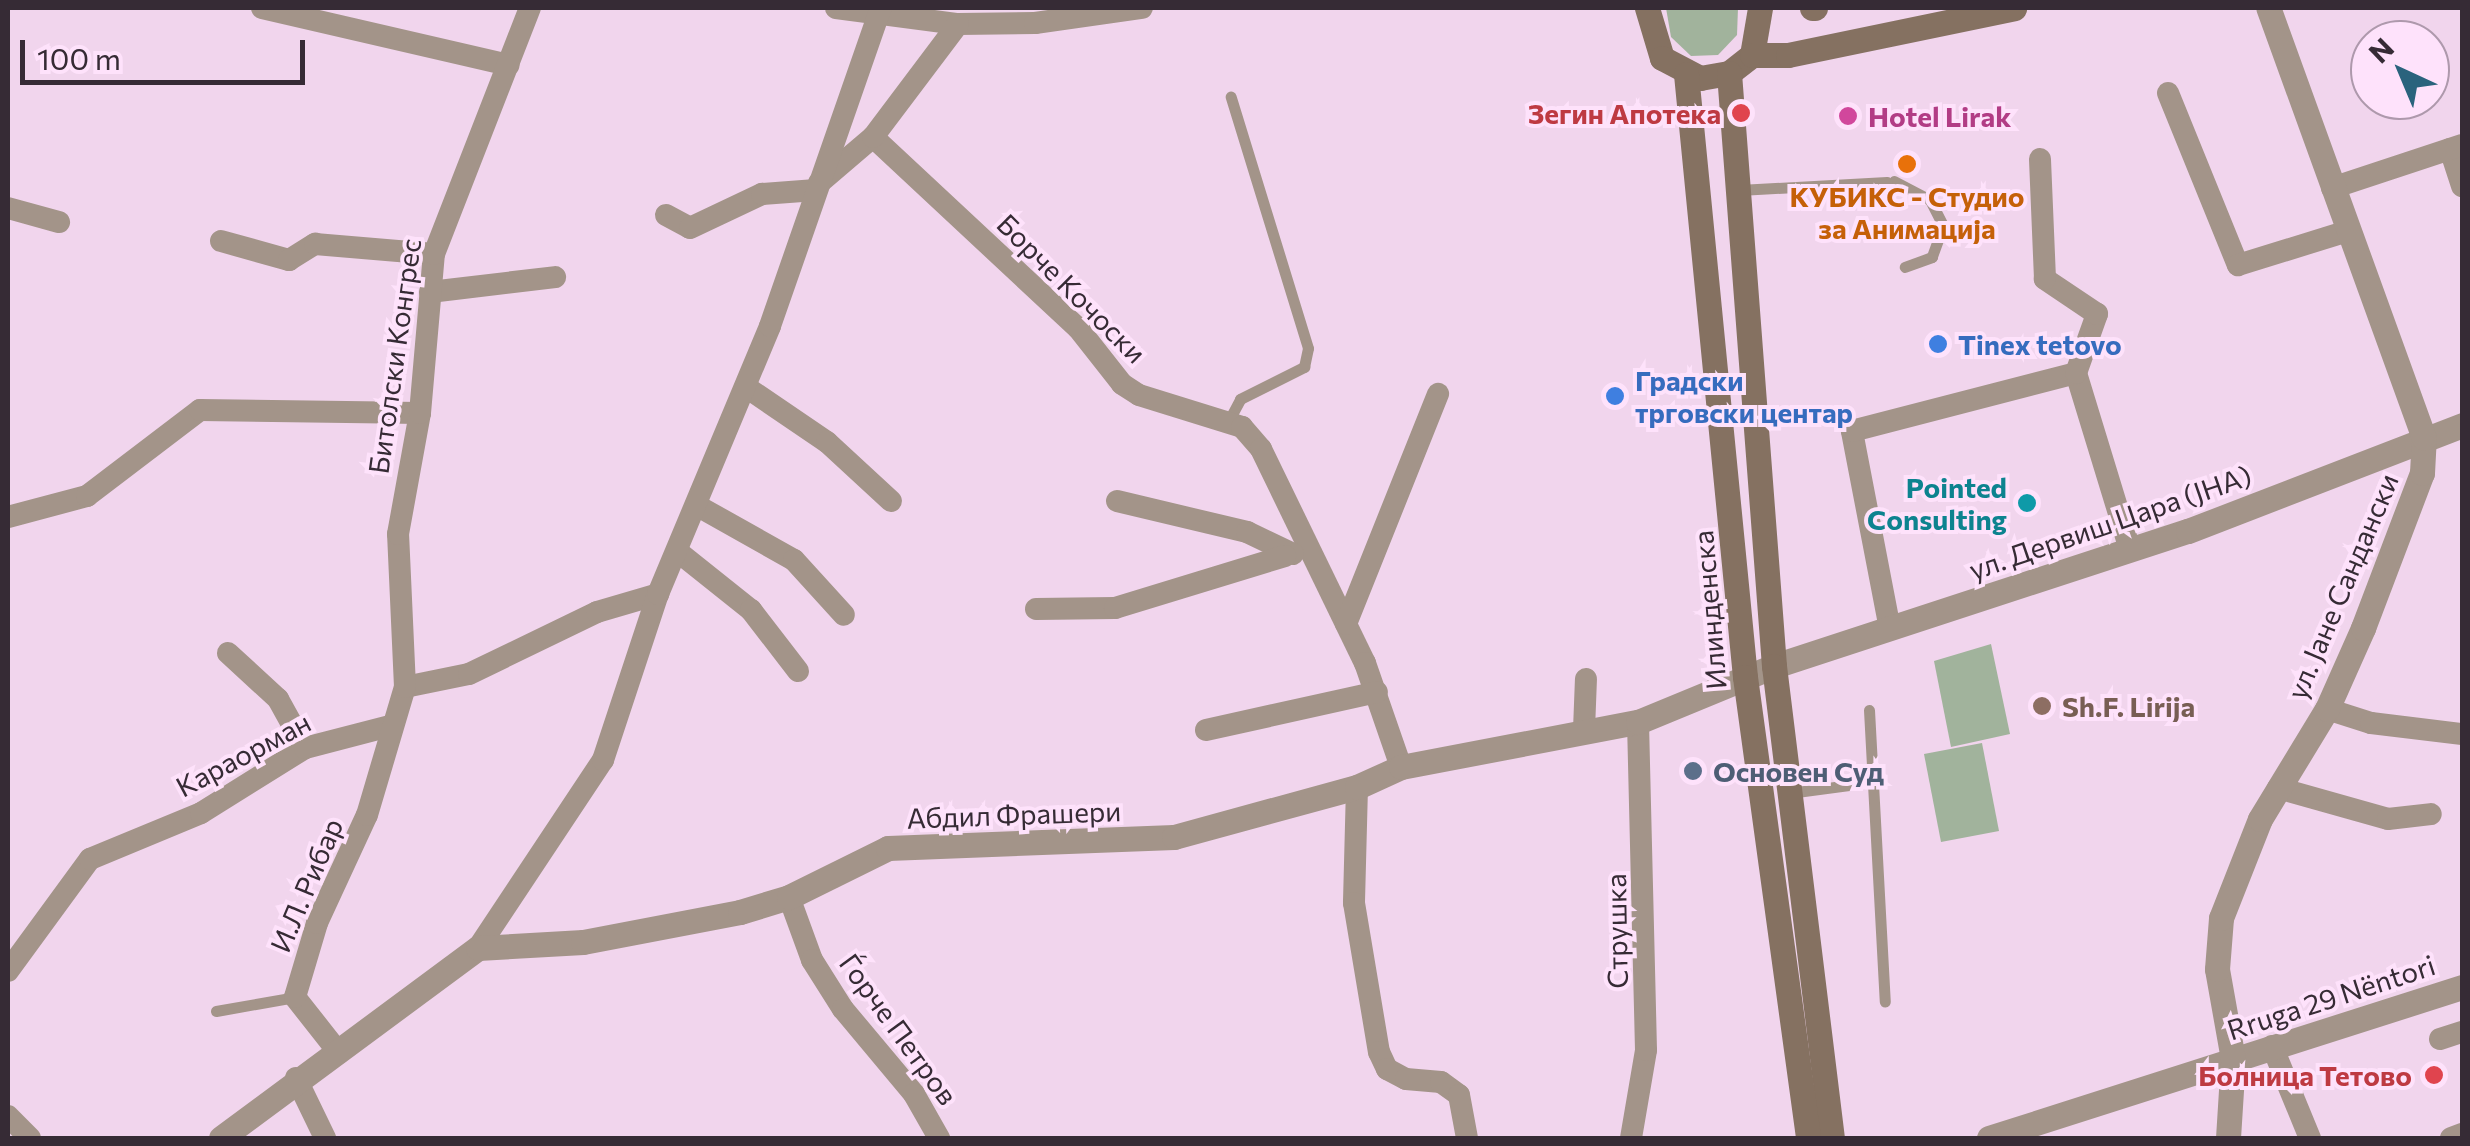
<!DOCTYPE html>
<meta charset="utf-8">
<style>
body{margin:0}
#map{position:relative;width:2470px;height:1146px;overflow:hidden;background:#f1d5ed;font-family:Commissioner,sans-serif}
div>[style]{position:absolute}
.green>*{inset:0;background:#a1b39c}
.service>*{height:11px;margin:-5.5px;padding:0 5.5px;transform-origin:5.5px;border-radius:5.5px;background:#a39489}
.minor>*{height:22px;margin:-11px;padding:0 11px;transform-origin:11px;border-radius:11px;background:#a39489}
.tertiary>*{height:25px;margin:-12.5px;padding:0 12.5px;transform-origin:12.5px;border-radius:12.5px;background:#a39489}
.secondary>*{height:25px;margin:-12.5px;padding:0 12.5px;transform-origin:12.5px;border-radius:12.5px;background:#857161}
.dots>*{width:28px;height:28px;translate:-50% -50%;box-sizing:border-box;border:5px solid #fee2fb;border-radius:50%}
span{translate:-50% -50%;white-space:nowrap;text-align:center;line-height:1.15;-webkit-text-stroke:8px #fee2fb;paint-order:stroke}
.health-label{font-size:28px;color:#be3a42;font-weight:700}
.right{translate:-100% -50%;text-align:right}
.hotel-label{font-size:28px;color:#b23c85;font-weight:700}
.left{translate:0 -50%;text-align:left}
.food-label{font-size:28px;color:#c56008;font-weight:700}
.street-label{font-size:28px;color:#362b35}
.shop-label{font-size:28px;color:#366cbe;font-weight:700}
.culture-label{font-size:28px;color:#0d838f;font-weight:700}
.education-label{font-size:28px;color:#785e54;font-weight:700}
.service-label{font-size:28px;color:#4e5e75;font-weight:700}
.frame{position:absolute;inset:0;border:10px solid #362b35;pointer-events:none}
.north{position:absolute;left:2350px;top:20px;width:100px;height:100px;box-sizing:border-box;background:#fee2fb;border:2px solid #ae99ac;border-radius:50%;rotate:316deg;font-size:28px;font-weight:700;line-height:40px;text-align:center;color:#362b35}
.north::after{content:'';display:block;margin:auto;width:35px;height:45px;background:#2a637d;clip-path:polygon(50% 0,100% 100%,50% 72%,0 100%)}
.scale{position:absolute;left:20px;top:40px;width:285px;height:45px;box-sizing:border-box;border:5px solid #362b35;border-top:0;padding-left:12px;font-size:30px;line-height:35px;white-space:nowrap;color:#362b35;-webkit-text-stroke:8px #fee2fb;paint-order:stroke}
</style>
<div id="map">
<div class="green">
<i style="clip-path:polygon(1666px 8px,1738px 8px,1737px 35px,1718px 55px,1691px 56px,1671px 37px)"></i>
<i style="clip-path:polygon(1991px 644px,2010px 734px,1951px 747px,1934px 661px)"></i>
<i style="clip-path:polygon(1982px 743px,1999px 831px,1941px 842px,1924px 754px)"></i>
</div>
<div class="service">
<i style="left:1894px;top:181px;width:41px;rotate:27.8deg"></i>
<i style="left:1930px;top:200px;width:29px;rotate:63deg"></i>
<i style="left:1943px;top:226px;width:33px;rotate:110deg"></i>
<i style="left:1932px;top:257px;width:29px;rotate:160deg"></i>
<i style="left:1739px;top:190px;width:148px;rotate:-3.1deg"></i>
<i style="left:1228px;top:422px;width:26px;rotate:-62deg"></i>
<i style="left:1240px;top:399px;width:72px;rotate:-26.6deg"></i>
<i style="left:1304px;top:367px;width:19px;rotate:-78deg"></i>
<i style="left:1308px;top:348px;width:263px;rotate:-107.1deg"></i>
<i style="left:1869px;top:710px;width:292px;rotate:86.9deg"></i>
<i style="left:1789px;top:793px;width:85px;rotate:-7.5deg"></i>
<i style="left:216px;top:1011px;width:80px;rotate:-10deg"></i>
</div>
<div class="minor">
<i style="left:262px;top:8px;width:253px;rotate:13deg"></i>
<i style="left:836px;top:8px;width:123px;rotate:7.5deg"></i>
<i style="left:958px;top:24px;width:77px;rotate:-0.7deg"></i>
<i style="left:1035px;top:23px;width:108px;rotate:-8deg"></i>
<i style="left:2168px;top:93px;width:186px;rotate:67.9deg"></i>
<i style="left:2238px;top:265px;width:115px;rotate:-17.2deg"></i>
<i style="left:873px;top:137px;width:280px;rotate:43deg"></i>
<i style="left:1078px;top:328px;width:71px;rotate:51.8deg"></i>
<i style="left:1122px;top:384px;width:20px;rotate:33deg"></i>
<i style="left:1139px;top:395px;width:108px;rotate:17.3deg"></i>
<i style="left:1242px;top:427px;width:29px;rotate:49deg"></i>
<i style="left:1261px;top:449px;width:238px;rotate:64.1deg"></i>
<i style="left:1365px;top:663px;width:110px;rotate:70.9deg"></i>
<i style="left:2450px;top:149px;width:39px;rotate:72deg"></i>
<i style="left:819px;top:183px;width:71px;rotate:-40.4deg"></i>
<i style="left:873px;top:137px;width:141px;rotate:-53deg"></i>
<i style="left:2332px;top:188px;width:137px;rotate:-18.3deg"></i>
<i style="left:8px;top:208px;width:53px;rotate:15.4deg"></i>
<i style="left:666px;top:215px;width:27px;rotate:28deg"></i>
<i style="left:690px;top:228px;width:80px;rotate:-25.3deg"></i>
<i style="left:762px;top:194px;width:54px;rotate:-4.2deg"></i>
<i style="left:221px;top:241px;width:71px;rotate:15.6deg"></i>
<i style="left:289px;top:260px;width:31px;rotate:-32deg"></i>
<i style="left:315px;top:244px;width:119px;rotate:4.8deg"></i>
<i style="left:430px;top:292px;width:126px;rotate:-6.8deg"></i>
<i style="left:2076px;top:373px;width:185px;rotate:73deg"></i>
<i style="left:746px;top:387px;width:98px;rotate:34.2deg"></i>
<i style="left:827px;top:442px;width:87px;rotate:42.7deg"></i>
<i style="left:1117px;top:501px;width:134px;rotate:13.4deg"></i>
<i style="left:1247px;top:532px;width:51px;rotate:25.6deg"></i>
<i style="left:696px;top:505px;width:112px;rotate:29.3deg"></i>
<i style="left:794px;top:560px;width:74px;rotate:47.7deg"></i>
<i style="left:8px;top:517px;width:82px;rotate:-14.9deg"></i>
<i style="left:87px;top:496px;width:142px;rotate:-37.3deg"></i>
<i style="left:200px;top:410px;width:220px;rotate:0.8deg"></i>
<i style="left:677px;top:551px;width:95px;rotate:38.6deg"></i>
<i style="left:751px;top:610px;width:77px;rotate:52.4deg"></i>
<i style="left:1036px;top:609px;width:79px;rotate:-0.7deg"></i>
<i style="left:1115px;top:608px;width:178px;rotate:-17deg"></i>
<i style="left:1346px;top:624px;width:248px;rotate:-68.2deg"></i>
<i style="left:1890px;top:629px;width:202px;rotate:-100.9deg"></i>
<i style="left:1852px;top:431px;width:231px;rotate:-14.5deg"></i>
<i style="left:2076px;top:373px;width:63px;rotate:-70.4deg"></i>
<i style="left:2097px;top:314px;width:63px;rotate:-146.1deg"></i>
<i style="left:2045px;top:279px;width:120px;rotate:-92.4deg"></i>
<i style="left:228px;top:653px;width:68px;rotate:42.6deg"></i>
<i style="left:278px;top:699px;width:56px;rotate:61.1deg"></i>
<i style="left:405px;top:687px;width:65px;rotate:-11.5deg"></i>
<i style="left:469px;top:674px;width:142px;rotate:-25.8deg"></i>
<i style="left:597px;top:612px;width:64px;rotate:-16.4deg"></i>
<i style="left:2327px;top:709px;width:46px;rotate:17.7deg"></i>
<i style="left:2371px;top:723px;width:92px;rotate:6.9deg"></i>
<i style="left:1206px;top:730px;width:175px;rotate:-12.5deg"></i>
<i style="left:1584px;top:730px;width:51px;rotate:-87.8deg"></i>
<i style="left:1357px;top:787px;width:116px;rotate:91.5deg"></i>
<i style="left:1354px;top:903px;width:151px;rotate:80.5deg"></i>
<i style="left:1379px;top:1052px;width:19px;rotate:65deg"></i>
<i style="left:1387px;top:1069px;width:21px;rotate:28deg"></i>
<i style="left:1406px;top:1079px;width:35px;rotate:5deg"></i>
<i style="left:1441px;top:1082px;width:22px;rotate:36deg"></i>
<i style="left:1459px;top:1095px;width:44px;rotate:79.5deg"></i>
<i style="left:2278px;top:788px;width:114px;rotate:15.7deg"></i>
<i style="left:2388px;top:819px;width:43px;rotate:-6.6deg"></i>
<i style="left:789px;top:897px;width:67px;rotate:69.9deg"></i>
<i style="left:812px;top:960px;width:58px;rotate:57.7deg"></i>
<i style="left:843px;top:1009px;width:111px;rotate:50.1deg"></i>
<i style="left:914px;top:1094px;width:51px;rotate:60.4deg"></i>
<i style="left:478px;top:948px;width:226px;rotate:-56.4deg"></i>
<i style="left:603px;top:760px;width:175px;rotate:-71.7deg"></i>
<i style="left:658px;top:594px;width:290px;rotate:-67.3deg"></i>
<i style="left:770px;top:326px;width:337px;rotate:-70.8deg"></i>
<i style="left:8px;top:971px;width:139px;rotate:-53.8deg"></i>
<i style="left:90px;top:859px;width:120px;rotate:-22.5deg"></i>
<i style="left:201px;top:813px;width:123px;rotate:-32deg"></i>
<i style="left:305px;top:748px;width:88px;rotate:-14.5deg"></i>
<i style="left:2440px;top:1039px;width:23px;rotate:-18deg"></i>
<i style="left:2272px;top:1046px;width:100px;rotate:67.6deg"></i>
<i style="left:339px;top:1053px;width:71px;rotate:-128.2deg"></i>
<i style="left:295px;top:997px;width:77px;rotate:-73.4deg"></i>
<i style="left:317px;top:923px;width:119px;rotate:-65.2deg"></i>
<i style="left:367px;top:815px;width:134px;rotate:-73.5deg"></i>
<i style="left:405px;top:687px;width:153px;rotate:-92.6deg"></i>
<i style="left:398px;top:534px;width:123px;rotate:-79.7deg"></i>
<i style="left:420px;top:413px;width:160px;rotate:-85deg"></i>
<i style="left:434px;top:254px;width:264px;rotate:-68.7deg"></i>
<i style="left:296px;top:1078px;width:67px;rotate:64.2deg"></i>
<i style="left:8px;top:1116px;width:31px;rotate:45deg"></i>
<i style="left:1631px;top:1138px;width:89px;rotate:-80.3deg"></i>
<i style="left:1646px;top:1050px;width:328px;rotate:-91.4deg"></i>
<i style="left:2451px;top:1138px;width:12px;rotate:-20deg"></i>
</div>
<div class="tertiary">
<i style="left:221px;top:1138px;width:320px;rotate:-36.5deg"></i>
<i style="left:478px;top:948px;width:105px;rotate:-3.3deg"></i>
<i style="left:583px;top:942px;width:160px;rotate:-10.8deg"></i>
<i style="left:740px;top:912px;width:51px;rotate:-17deg"></i>
<i style="left:789px;top:897px;width:110px;rotate:-26.3deg"></i>
<i style="left:888px;top:848px;width:286px;rotate:-2.2deg"></i>
<i style="left:1174px;top:837px;width:190px;rotate:-15.3deg"></i>
<i style="left:1357px;top:787px;width:48px;rotate:-24.4deg"></i>
<i style="left:1401px;top:767px;width:241px;rotate:-10.8deg"></i>
<i style="left:1638px;top:722px;width:147px;rotate:-22.4deg"></i>
<i style="left:1774px;top:666px;width:435px;rotate:-18.1deg"></i>
<i style="left:2188px;top:531px;width:294px;rotate:-21.1deg"></i>
<i style="left:1989px;top:1138px;width:497px;rotate:-17.7deg"></i>
<i style="left:2228px;top:1138px;width:79px;rotate:-86.4deg"></i>
<i style="left:2233px;top:1059px;width:91px;rotate:-100.1deg"></i>
<i style="left:2217px;top:969px;width:51px;rotate:-85.5deg"></i>
<i style="left:2221px;top:918px;width:106px;rotate:-68.5deg"></i>
<i style="left:2260px;top:819px;width:129px;rotate:-58.7deg"></i>
<i style="left:2327px;top:709px;width:89px;rotate:-66deg"></i>
<i style="left:2363px;top:628px;width:166px;rotate:-69.2deg"></i>
<i style="left:2422px;top:473px;width:35px;rotate:-87deg"></i>
<i style="left:2424px;top:438px;width:457px;rotate:-109.9deg"></i>
</div>
<div class="secondary">
<i style="left:1647px;top:8px;width:52px;rotate:73.3deg"></i>
<i style="left:1662px;top:58px;width:43px;rotate:27.8deg"></i>
<i style="left:1700px;top:78px;width:29px;rotate:-10deg"></i>
<i style="left:1729px;top:73px;width:29px;rotate:-38deg"></i>
<i style="left:1752px;top:55px;width:48px;rotate:-80.3deg"></i>
<i style="left:1812px;top:8px;width:3px"></i>
<i style="left:1752px;top:55px;width:36px"></i>
<i style="left:1788px;top:55px;width:231px;rotate:-11.7deg"></i>
<i style="left:1729px;top:73px;width:595px;rotate:85.66deg"></i>
<i style="left:1774px;top:666px;width:476px;rotate:83deg"></i>
<i style="left:1686px;top:74px;width:606px;rotate:84.41deg"></i>
<i style="left:1745px;top:677px;width:465px;rotate:82.2deg"></i>
</div>
<div class="dots">
<i style="left:1741px;top:113px;background:#e0444e"></i>
<i style="left:1848px;top:116px;background:#d1479c"></i>
<i style="left:1907px;top:164px;background:#e8710a"></i>
<i style="left:1938px;top:344px;background:#3f7fe0"></i>
<i style="left:1615px;top:396px;background:#3f7fe0"></i>
<i style="left:2027px;top:503px;background:#0f9aa8"></i>
<i style="left:2042px;top:706px;background:#8d6e63"></i>
<i style="left:1693px;top:771px;background:#5c6f8a"></i>
<i style="left:2434px;top:1075px;background:#e0444e"></i>
</div>
<div class="health-label">
<span class="right" style="left:1721px;top:113px">Зегин Апотека</span>
<span class="right" style="left:2412px;top:1075px">Болница Тетово</span>
</div>
<div class="hotel-label">
<span class="left" style="left:1868px;top:116px">Hotel Lirak</span>
</div>
<div class="food-label">
<span style="left:1907px;top:212px">КУБИКС - Студио<br>за Анимација</span>
</div>
<div class="street-label">
<span style="left:1072px;top:288px;rotate:45deg">Борче Кочоски</span>
<span style="left:394px;top:356px;rotate:-82deg">Битолски Конгрес</span>
<span style="left:2110px;top:522px;rotate:-19deg">ул. Дервиш Цара (ЈНА)</span>
<span style="left:2342px;top:586px;rotate:-67deg">ул. Јане Сандански</span>
<span style="left:1709px;top:610px;rotate:-95deg">Илинденска</span>
<span style="left:243px;top:754px;rotate:-28deg">Караорман</span>
<span style="left:1014px;top:814px;rotate:-2deg">Абдил Фрашери</span>
<span style="left:306px;top:885px;rotate:-67deg">И.Л. Рибар</span>
<span style="left:1616px;top:931px;rotate:-91deg">Струшка</span>
<span style="left:2331px;top:997px;rotate:-18deg">Rruga 29 Nëntori</span>
<span style="left:899px;top:1029px;rotate:54deg">Ѓорче Петров</span>
</div>
<div class="shop-label">
<span class="left" style="left:1958px;top:344px">Tinex tetovo</span>
<span class="left" style="left:1635px;top:396px">Градски<br>трговски центар</span>
</div>
<div class="culture-label">
<span class="right" style="left:2007px;top:503px">Pointed<br>Consulting</span>
</div>
<div class="education-label">
<span class="left" style="left:2062px;top:706px">Sh.F. Lirija</span>
</div>
<div class="service-label">
<span class="left" style="left:1713px;top:771px">Основен Суд</span>
</div>
<div class="frame"></div>
<div class="north">N</div>
<div class="scale">100 m</div>
</div>
